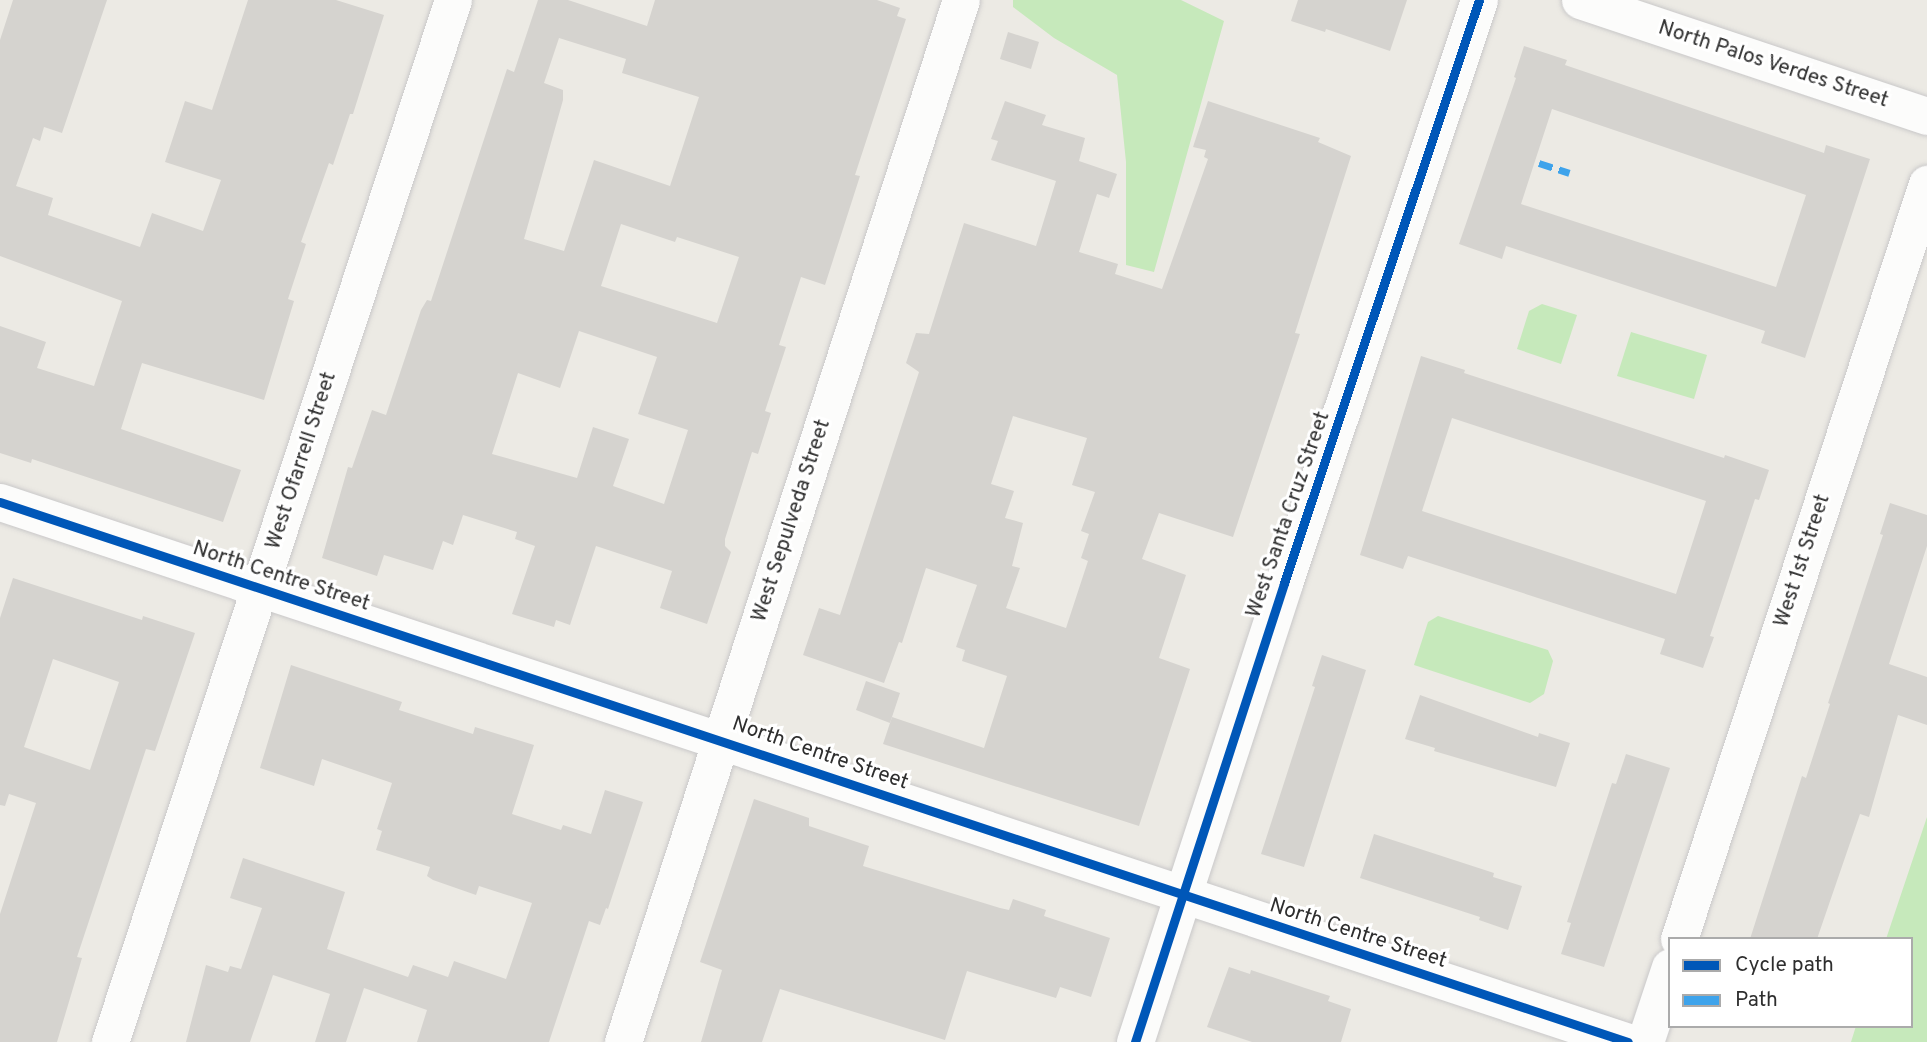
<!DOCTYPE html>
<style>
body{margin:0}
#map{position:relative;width:1927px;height:1042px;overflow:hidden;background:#eceae4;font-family:Overpass,sans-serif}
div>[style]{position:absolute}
.green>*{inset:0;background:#c6e9bb}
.building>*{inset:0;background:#d5d3cf}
.roads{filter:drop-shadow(0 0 2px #c9c8c9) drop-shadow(0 0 2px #c9c8c9)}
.minor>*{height:37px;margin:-18.5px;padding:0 18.5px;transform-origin:18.5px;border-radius:18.5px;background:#fcfcfb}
.quiet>*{height:7px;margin-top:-3.5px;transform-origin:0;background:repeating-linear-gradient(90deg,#3ea3eb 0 14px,transparent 0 21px)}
.cycleway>*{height:9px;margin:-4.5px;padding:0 4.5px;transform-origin:4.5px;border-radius:4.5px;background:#0057b8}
span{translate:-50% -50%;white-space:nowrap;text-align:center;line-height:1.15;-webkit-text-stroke:6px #fff;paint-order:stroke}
.street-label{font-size:21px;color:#2e2e2e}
.legend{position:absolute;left:1668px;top:937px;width:245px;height:91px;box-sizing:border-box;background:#fff;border:2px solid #ababab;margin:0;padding:9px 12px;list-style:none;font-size:21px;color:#2e2e2e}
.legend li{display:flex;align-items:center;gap:14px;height:35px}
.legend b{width:35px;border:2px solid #ababab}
</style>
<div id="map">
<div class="green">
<i style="clip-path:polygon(1013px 0,1181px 0,1224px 21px,1154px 272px,1126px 265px,1126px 162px,1117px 75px,1054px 38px,1013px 7px)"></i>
<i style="clip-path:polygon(1542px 304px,1577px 315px,1561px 364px,1517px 349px,1529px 311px)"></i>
<i style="clip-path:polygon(1631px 332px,1707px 355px,1694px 399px,1617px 376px)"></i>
<i style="clip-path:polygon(1438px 616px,1548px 650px,1553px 661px,1544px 694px,1530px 703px,1414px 665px,1428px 622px)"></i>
<i style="clip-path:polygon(1927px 817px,1927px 1042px,1851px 1042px,1856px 1026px,1911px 1026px,1911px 939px,1886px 939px)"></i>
</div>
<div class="building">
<i style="clip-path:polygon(13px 0,107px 0,62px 133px,44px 127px,40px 141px,33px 138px,16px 186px,53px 198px,48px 215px,140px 247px,152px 213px,203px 231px,221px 180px,165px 162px,185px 101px,212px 110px,248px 0,336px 0,384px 15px,353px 114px,350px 114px,333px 165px,329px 163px,301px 242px,306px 244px,288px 299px,294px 301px,264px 400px,142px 363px,121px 429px,241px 470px,223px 522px,32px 459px,31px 463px,0 453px,0 326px,46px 342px,37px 368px,94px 386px,122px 301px,0 256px,0 40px)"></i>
<i style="clip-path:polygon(evenodd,538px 0,568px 0,647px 26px,655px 0,877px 0,900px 8px,897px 16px,906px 19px,855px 175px,860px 176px,825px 285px,801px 277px,779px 345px,786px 347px,765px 411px,771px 413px,758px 454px,752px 452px,725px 539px,725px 546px,731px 552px,707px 624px,660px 608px,672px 571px,596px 546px,570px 625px,556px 620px,554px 627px,512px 614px,535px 546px,515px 539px,517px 532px,463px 515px,453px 545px,443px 541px,433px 570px,384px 555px,377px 576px,322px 558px,348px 467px,352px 468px,372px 410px,386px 415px,421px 310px,427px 300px,431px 301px,507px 69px,514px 72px,538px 0,559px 38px,626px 59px,622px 73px,699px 97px,670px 186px,594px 160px,564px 251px,524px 239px,563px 100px,563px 90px,544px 83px,559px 38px,538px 0,621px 224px,675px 242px,677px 237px,739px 257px,717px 323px,601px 286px,621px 224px,538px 0,579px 331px,657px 357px,638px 414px,688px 430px,664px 504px,613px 486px,629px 439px,593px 427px,577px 478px,492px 454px,518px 373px,560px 388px,579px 331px)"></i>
<i style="clip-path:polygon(1298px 0,1407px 0,1390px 51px,1326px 29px,1325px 32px,1291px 21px)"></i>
<i style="clip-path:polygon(1008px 32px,1039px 42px,1031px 69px,1000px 59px)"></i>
<i style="clip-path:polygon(evenodd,1524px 46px,1567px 60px,1565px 65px,1824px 153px,1826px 145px,1870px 159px,1805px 358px,1761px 343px,1765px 331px,1506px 246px,1502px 259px,1459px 244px,1516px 78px,1514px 77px,1524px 46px,1552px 109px,1806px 195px,1776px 287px,1521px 204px,1552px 109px)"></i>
<i style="clip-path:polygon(evenodd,1005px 101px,1046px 115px,1042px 125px,1085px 138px,1079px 161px,1117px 174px,1109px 198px,1097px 194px,1079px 252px,1118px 264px,1115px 274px,1162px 289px,1208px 159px,1204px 157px,1206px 150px,1193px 147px,1208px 101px,1320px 138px,1318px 142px,1351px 156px,1295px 333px,1300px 334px,1233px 537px,1159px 513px,1142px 559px,1186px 575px,1159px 658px,1190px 669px,1139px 826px,883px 744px,892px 717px,984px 748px,1007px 676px,962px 661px,965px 650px,956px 647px,977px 585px,926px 568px,902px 643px,899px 642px,884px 683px,803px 655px,819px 608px,840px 615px,919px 372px,906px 363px,916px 333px,929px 334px,964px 223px,1036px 246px,1056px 181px,991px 160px,998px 141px,991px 139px,1005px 101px,1013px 416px,1087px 438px,1072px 485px,1095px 492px,1081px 531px,1089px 534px,1081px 558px,1088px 561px,1066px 628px,1006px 608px,1020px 568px,1012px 566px,1023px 523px,1005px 518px,1014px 491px,991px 484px,1013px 416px)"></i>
<i style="clip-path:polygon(evenodd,1421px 356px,1465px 370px,1464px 373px,1724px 458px,1725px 455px,1769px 470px,1759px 500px,1755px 499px,1710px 636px,1714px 637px,1703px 668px,1660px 654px,1665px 639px,1408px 556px,1403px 569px,1360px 555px,1421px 356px,1452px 418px,1706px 501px,1676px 594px,1422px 511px,1452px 418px)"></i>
<i style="clip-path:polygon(1890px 503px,1927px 515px,1927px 546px,1889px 664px,1927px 677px,1927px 725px,1898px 715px,1869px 817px,1860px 814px,1817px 939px,1750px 939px,1802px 776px,1806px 778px,1830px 704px,1828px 703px,1883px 535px,1880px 534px)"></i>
<i style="clip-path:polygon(evenodd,13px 578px,142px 620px,143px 616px,195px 633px,155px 751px,146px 749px,77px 957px,82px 958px,57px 1042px,0 1042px,0 914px,36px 803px,9px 794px,5px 806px,0 805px,0 618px,13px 578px,53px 659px,119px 682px,90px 770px,24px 747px,53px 659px)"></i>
<i style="clip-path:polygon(1322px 655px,1366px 670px,1304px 867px,1261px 854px,1315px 687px,1312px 686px)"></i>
<i style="clip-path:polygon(291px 665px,402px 702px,399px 710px,473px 734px,475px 727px,534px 745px,512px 814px,561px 830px,563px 825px,591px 834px,605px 790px,643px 802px,608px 909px,606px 908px,600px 925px,589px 921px,549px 1042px,417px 1042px,427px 1010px,364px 988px,346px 1042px,315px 1042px,330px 994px,273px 975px,250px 1042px,186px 1042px,206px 965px,228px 972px,230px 966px,241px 969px,262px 908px,230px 898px,243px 858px,345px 892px,327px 949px,408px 977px,413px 965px,448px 977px,454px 961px,506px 979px,532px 903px,479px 886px,476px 895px,433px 880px,427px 876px,430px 867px,376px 850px,382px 831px,377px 829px,392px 783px,322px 759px,314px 786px,260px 768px)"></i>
<i style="clip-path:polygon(866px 681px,900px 693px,890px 723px,856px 710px)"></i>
<i style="clip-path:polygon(1420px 695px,1538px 737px,1539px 733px,1570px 743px,1556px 787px,1434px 751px,1435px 748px,1405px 739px)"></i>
<i style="clip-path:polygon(1626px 754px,1670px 768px,1604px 967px,1561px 954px,1571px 923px,1567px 922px,1612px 783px,1616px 784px)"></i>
<i style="clip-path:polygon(754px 799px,809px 818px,809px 826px,869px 846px,863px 866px,1000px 908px,1009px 910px,1013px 899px,1046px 910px,1044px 916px,1110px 938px,1091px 997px,1060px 987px,1056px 998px,967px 971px,945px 1040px,780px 989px,762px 1042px,701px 1042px,722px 970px,700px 962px)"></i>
<i style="clip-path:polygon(1374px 834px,1494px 873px,1493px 877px,1522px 886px,1508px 930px,1479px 920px,1480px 917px,1360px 878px)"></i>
<i style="clip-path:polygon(1229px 967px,1250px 974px,1251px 970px,1305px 988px,1330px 996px,1328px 1001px,1351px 1009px,1341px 1042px,1252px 1042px,1207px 1027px)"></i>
</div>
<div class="roads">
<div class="minor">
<i style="left:1580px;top:0;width:366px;rotate:18.5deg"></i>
<i style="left:0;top:502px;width:1715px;rotate:18.35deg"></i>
<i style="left:1679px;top:939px;width:795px;rotate:-71.82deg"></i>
<i style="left:110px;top:1042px;width:1097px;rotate:-71.78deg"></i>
<i style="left:623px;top:1042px;width:1095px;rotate:-72.03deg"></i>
<i style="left:1135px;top:1042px;width:483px;rotate:-72deg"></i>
<i style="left:1284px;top:583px;width:615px;rotate:-71.51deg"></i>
<i style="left:1645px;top:1042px;width:79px;rotate:-71.6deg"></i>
</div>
</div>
<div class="quiet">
<i style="left:1539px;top:163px;width:32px;rotate:18deg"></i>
</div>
<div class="cycleway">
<i style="left:0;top:502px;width:1715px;rotate:18.35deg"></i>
<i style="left:1135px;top:1042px;width:483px;rotate:-72deg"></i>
<i style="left:1284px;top:583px;width:615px;rotate:-71.51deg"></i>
</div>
<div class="street-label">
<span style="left:1773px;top:65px;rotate:18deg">North Palos Verdes Street</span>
<span style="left:302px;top:461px;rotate:-72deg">West Ofarrell Street</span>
<span style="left:1289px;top:515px;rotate:-71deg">West Santa Cruz Street</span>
<span style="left:792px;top:521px;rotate:-72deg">West Sepulveda Street</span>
<span style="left:1803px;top:561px;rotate:-72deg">West 1st Street</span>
<span style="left:281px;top:577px;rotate:18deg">North Centre Street</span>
<span style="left:820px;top:754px;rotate:19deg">North Centre Street</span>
<span style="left:1358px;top:934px;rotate:18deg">North Centre Street</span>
</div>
<ul class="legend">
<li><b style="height:9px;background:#0057b8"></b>Cycle path</li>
<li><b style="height:9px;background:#3ea3eb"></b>Path</li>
</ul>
</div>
